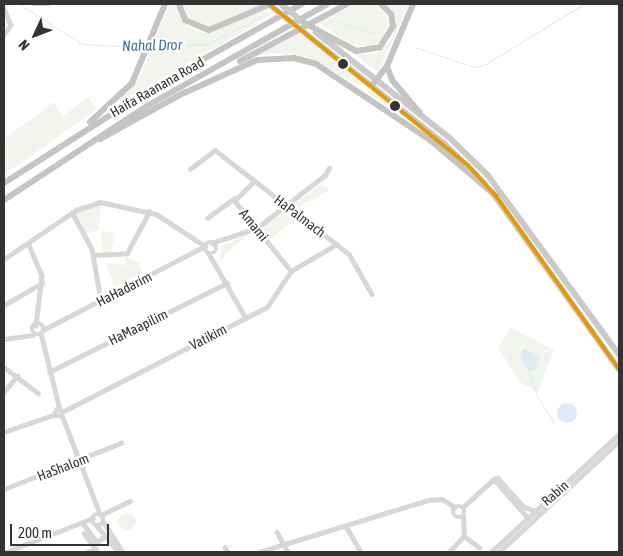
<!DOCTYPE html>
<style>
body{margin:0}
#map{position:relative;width:623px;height:556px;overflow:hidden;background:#fff;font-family:"Asap Condensed",sans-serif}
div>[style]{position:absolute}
.green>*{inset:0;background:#f1f5ed}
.round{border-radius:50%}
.water>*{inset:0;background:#ddebf3}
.stream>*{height:1px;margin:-0.5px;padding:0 0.5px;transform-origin:0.5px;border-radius:0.5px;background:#ddebf3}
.minor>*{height:4.5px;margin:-2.25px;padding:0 2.25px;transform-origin:2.25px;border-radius:2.25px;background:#d7d7d7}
.minor>.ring{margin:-2.25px;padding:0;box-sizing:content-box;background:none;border:4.5px solid #d7d7d7;border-radius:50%}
.major>*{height:5.5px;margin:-2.75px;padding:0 2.75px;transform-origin:2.75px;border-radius:2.75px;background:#cacaca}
.highway>*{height:6px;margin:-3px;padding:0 3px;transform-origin:3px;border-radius:3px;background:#c4c4c4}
.major-bridge>*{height:5.5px;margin:-2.75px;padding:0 2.75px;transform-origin:2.75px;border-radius:2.75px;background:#cacaca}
.highway-bridge>*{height:6px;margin:-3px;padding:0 3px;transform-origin:3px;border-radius:3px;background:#c4c4c4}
.bus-1>*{height:4px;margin:-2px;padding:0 2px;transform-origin:2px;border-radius:2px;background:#e39a05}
.dots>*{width:14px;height:14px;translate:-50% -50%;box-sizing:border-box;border:2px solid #fff;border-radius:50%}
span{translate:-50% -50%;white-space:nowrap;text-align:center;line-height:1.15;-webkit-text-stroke:5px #fff;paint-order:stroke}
.street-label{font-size:14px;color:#333}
.water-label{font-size:15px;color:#3f7597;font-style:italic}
.frame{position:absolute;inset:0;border:5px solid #333;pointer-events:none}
.north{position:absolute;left:10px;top:10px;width:50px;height:50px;-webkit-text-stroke:4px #fff;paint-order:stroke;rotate:227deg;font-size:14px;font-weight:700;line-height:20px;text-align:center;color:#333}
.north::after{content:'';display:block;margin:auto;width:18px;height:22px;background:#333;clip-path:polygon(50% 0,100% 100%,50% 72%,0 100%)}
.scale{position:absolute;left:10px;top:524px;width:99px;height:22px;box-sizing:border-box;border:2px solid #333;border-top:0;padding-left:6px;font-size:15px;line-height:18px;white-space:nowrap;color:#333;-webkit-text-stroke:4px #fff;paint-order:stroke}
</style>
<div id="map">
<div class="green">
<i style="clip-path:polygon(169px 4px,175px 4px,189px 27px,205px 34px,264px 11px,271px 15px,117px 104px,141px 74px)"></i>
<i style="clip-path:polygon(182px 4px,262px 4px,263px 5px,208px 27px,188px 18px)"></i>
<i style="clip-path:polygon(371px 4px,382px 10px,389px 22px,382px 39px,372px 46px,351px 44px,319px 23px,353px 5px)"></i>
<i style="clip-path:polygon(387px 4px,409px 4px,378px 73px,355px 54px,375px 54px,392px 40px,397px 20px)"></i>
<i style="clip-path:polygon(299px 33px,367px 85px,358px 85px,306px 56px,274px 53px,252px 57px)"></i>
<i style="clip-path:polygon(372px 90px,436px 138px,367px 92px)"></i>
<i style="clip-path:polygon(88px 97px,97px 109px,4px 175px,4px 139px,54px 102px,63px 116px)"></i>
<i style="clip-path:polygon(321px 184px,330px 190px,295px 209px,296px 203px)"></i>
<i style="clip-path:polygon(101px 204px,99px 230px,86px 233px,75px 212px)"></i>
<i style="clip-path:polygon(285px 212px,297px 219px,268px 240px,261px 229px)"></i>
<i style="clip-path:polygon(100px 231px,115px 233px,111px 252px,103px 252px)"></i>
<i style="clip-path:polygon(251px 233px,230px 250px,219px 262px,222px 246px)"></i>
<i style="clip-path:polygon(125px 256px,139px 263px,142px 273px,114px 287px,105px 263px,125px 265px)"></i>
<i style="clip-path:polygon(511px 327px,554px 350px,538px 392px,520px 382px,498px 347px)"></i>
<i class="round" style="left:118px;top:513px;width:18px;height:18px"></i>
</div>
<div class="water">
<i style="clip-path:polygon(523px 348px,540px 356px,538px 369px,529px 371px,520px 358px)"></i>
<i class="round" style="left:557px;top:403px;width:20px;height:20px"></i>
</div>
<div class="stream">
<i style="left:19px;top:4px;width:75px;rotate:32.4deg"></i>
<i style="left:82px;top:44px;width:62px;rotate:2.8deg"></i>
<i style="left:329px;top:20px;width:50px;rotate:16.3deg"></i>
<i style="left:151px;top:47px;width:56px;rotate:-3.1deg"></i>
<i style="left:207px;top:44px;width:74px;rotate:-26.6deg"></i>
<i style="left:415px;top:47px;width:62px;rotate:18.7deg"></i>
<i style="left:474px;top:67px;width:10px;rotate:-11deg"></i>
<i style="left:484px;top:65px;width:117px;rotate:-31.4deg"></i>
<i style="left:529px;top:371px;width:26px;rotate:72deg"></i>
<i style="left:537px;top:396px;width:34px;rotate:58deg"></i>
</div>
<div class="minor">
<i style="left:33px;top:4px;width:16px"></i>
<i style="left:4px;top:8px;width:18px;rotate:68deg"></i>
<i style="left:11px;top:25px;width:12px;rotate:125deg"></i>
<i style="left:190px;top:169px;width:31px;rotate:-37deg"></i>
<i style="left:215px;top:150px;width:170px;rotate:37.8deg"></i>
<i style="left:349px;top:254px;width:46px;rotate:60.1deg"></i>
<i style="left:253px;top:183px;width:25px;rotate:135deg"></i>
<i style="left:235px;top:201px;width:90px;rotate:51.3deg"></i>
<i style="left:72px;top:212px;width:42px;rotate:61.6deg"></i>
<i style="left:92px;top:249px;width:52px;rotate:80deg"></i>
<i style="left:207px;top:218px;width:34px;rotate:-36deg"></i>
<i class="ring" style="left:205.5px;top:242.5px;width:6.5px;height:6.5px"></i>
<i style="left:212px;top:243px;width:47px;rotate:-18.4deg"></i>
<i style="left:257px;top:228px;width:86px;rotate:-37.9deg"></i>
<i style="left:325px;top:175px;width:8px;rotate:-60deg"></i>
<i style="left:29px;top:245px;width:33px;rotate:67deg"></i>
<i style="left:42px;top:275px;width:51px;rotate:96.7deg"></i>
<i style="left:209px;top:254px;width:74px;rotate:60deg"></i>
<i style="left:94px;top:255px;width:33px;rotate:-3deg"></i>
<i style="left:127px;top:253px;width:47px;rotate:-61.8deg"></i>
<i style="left:4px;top:259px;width:87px;rotate:-34.2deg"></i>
<i style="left:76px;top:210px;width:25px;rotate:-18deg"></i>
<i style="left:100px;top:202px;width:57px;rotate:12.1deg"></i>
<i style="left:156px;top:214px;width:59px;rotate:33.1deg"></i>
<i style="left:4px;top:305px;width:44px;rotate:-30.1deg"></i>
<i class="ring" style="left:32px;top:323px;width:7.5px;height:7.5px"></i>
<i style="left:43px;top:330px;width:182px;rotate:-27.4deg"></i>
<i style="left:41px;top:333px;width:79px;rotate:76.1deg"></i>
<i style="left:4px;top:339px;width:29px;rotate:-8deg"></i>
<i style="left:4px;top:367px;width:43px;rotate:37.4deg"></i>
<i style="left:49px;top:372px;width:199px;rotate:-26.6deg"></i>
<i style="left:4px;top:392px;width:21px;rotate:-51deg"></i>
<i class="ring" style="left:55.5px;top:409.5px;width:2.5px;height:2.5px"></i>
<i style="left:62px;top:412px;width:230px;rotate:-27.1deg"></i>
<i style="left:267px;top:307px;width:43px;rotate:-56.3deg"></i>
<i style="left:291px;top:271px;width:53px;rotate:-30.4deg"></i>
<i style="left:62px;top:415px;width:106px;rotate:69deg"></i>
<i style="left:4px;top:432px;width:55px;rotate:-19.1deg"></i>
<i style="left:494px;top:479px;width:4px;rotate:-14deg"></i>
<i style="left:498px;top:478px;width:39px;rotate:48deg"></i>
<i style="left:524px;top:507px;width:13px;rotate:18deg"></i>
<i style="left:494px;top:479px;width:52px;rotate:48.9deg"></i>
<i style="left:4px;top:489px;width:126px;rotate:-21.5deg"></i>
<i class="ring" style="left:453px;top:506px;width:7.5px;height:7.5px"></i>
<i style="left:463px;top:507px;width:42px;rotate:-42.1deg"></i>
<i class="ring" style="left:92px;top:514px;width:7.5px;height:7.5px"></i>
<i style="left:101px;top:515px;width:32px;rotate:-26deg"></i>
<i style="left:83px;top:523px;width:24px;rotate:54deg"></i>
<i style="left:97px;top:542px;width:9px;rotate:-36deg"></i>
<i style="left:104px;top:523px;width:35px;rotate:57deg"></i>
<i style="left:97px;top:526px;width:34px;rotate:50deg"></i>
<i style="left:346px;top:526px;width:30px;rotate:60deg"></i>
<i style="left:277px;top:532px;width:23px;rotate:61deg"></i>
<i style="left:84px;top:533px;width:24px;rotate:54deg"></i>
<i style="left:464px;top:536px;width:19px;rotate:36deg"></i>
<i style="left:225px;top:547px;width:6px;rotate:59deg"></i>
<i style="left:6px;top:552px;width:93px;rotate:-21.3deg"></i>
<i style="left:87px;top:552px;width:9px;rotate:-18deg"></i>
<i style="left:259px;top:552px;width:177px;rotate:-17.1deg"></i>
<i style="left:428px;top:500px;width:14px;rotate:-4deg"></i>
<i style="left:442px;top:499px;width:15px;rotate:32deg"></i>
<i style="left:449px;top:552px;width:22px;rotate:-47deg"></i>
<i style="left:464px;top:536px;width:19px;rotate:-93deg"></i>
<i style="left:491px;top:552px;width:174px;rotate:-42.7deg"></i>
<i style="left:499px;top:552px;width:163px;rotate:-42.8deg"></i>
</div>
<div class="major">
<i style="left:326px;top:40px;width:157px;rotate:38.3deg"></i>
<i style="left:449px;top:137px;width:54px;rotate:44.3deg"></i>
<i style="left:488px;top:175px;width:222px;rotate:53.8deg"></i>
<i style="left:319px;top:44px;width:159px;rotate:38.4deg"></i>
<i style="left:444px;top:143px;width:58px;rotate:45deg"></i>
<i style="left:493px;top:193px;width:216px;rotate:54.4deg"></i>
</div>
<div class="highway">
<i style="left:179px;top:4px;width:17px;rotate:69deg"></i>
<i style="left:185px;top:20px;width:26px;rotate:23deg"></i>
<i style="left:209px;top:30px;width:67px;rotate:-22.8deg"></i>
<i style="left:328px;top:36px;width:32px;rotate:28deg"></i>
<i style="left:356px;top:51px;width:24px;rotate:-9deg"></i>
<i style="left:380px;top:47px;width:25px;rotate:-58deg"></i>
<i style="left:393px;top:26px;width:12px;rotate:-99deg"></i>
<i style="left:391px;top:14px;width:14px;rotate:-135deg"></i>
<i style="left:240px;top:61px;width:121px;rotate:-28deg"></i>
<i style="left:387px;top:66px;width:15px;rotate:70deg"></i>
<i style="left:392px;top:80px;width:43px;rotate:49.7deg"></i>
<i style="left:373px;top:84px;width:23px;rotate:-52deg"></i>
<i style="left:387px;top:66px;width:67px;rotate:-67.2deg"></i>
<i style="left:184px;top:93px;width:80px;rotate:-24.3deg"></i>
<i style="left:257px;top:60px;width:37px;rotate:-3deg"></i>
<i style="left:294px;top:58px;width:23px;rotate:15deg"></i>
<i style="left:316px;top:64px;width:137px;rotate:33.7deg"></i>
<i style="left:430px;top:140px;width:87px;rotate:40.3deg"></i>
<i style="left:90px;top:122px;width:57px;rotate:-42.9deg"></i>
<i style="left:132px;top:83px;width:86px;rotate:-67.3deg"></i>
<i style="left:100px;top:139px;width:97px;rotate:-28.9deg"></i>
<i style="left:4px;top:183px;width:178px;rotate:-32.6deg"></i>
<i style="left:154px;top:87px;width:170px;rotate:-29.3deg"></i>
<i style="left:4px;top:200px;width:171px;rotate:-33.3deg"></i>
<i style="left:147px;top:106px;width:207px;rotate:-29.5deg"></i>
</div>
<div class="major-bridge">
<i style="left:269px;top:4px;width:64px;rotate:38.7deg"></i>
<i style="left:281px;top:4px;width:33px;rotate:39deg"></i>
<i style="left:316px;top:32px;width:13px;rotate:39deg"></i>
</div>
<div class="highway-bridge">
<i style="left:303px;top:22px;width:29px;rotate:29deg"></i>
</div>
<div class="bus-1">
<i style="left:269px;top:4px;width:256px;rotate:39deg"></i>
<i style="left:468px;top:165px;width:42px;rotate:47.9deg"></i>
<i style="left:496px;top:196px;width:212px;rotate:54.6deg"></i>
</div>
<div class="dots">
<i style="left:343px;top:64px;background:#333"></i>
<i style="left:395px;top:106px;background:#333"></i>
</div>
<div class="street-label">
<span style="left:157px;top:87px;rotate:-30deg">Haifa Raanana Road</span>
<span style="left:300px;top:216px;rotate:37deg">HaPalmach</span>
<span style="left:254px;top:225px;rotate:51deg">Amami</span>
<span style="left:124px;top:289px;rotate:-27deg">HaHadarim</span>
<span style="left:138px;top:327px;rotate:-26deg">HaMaapilim</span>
<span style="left:208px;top:337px;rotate:-27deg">Vatikim</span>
<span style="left:63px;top:467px;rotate:-21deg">HaShalom</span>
<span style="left:555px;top:493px;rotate:-42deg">Rabin</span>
</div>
<div class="water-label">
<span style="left:152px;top:45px;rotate:-1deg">Nahal Dror</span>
</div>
<div class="frame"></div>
<div class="north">N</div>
<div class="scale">200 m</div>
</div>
